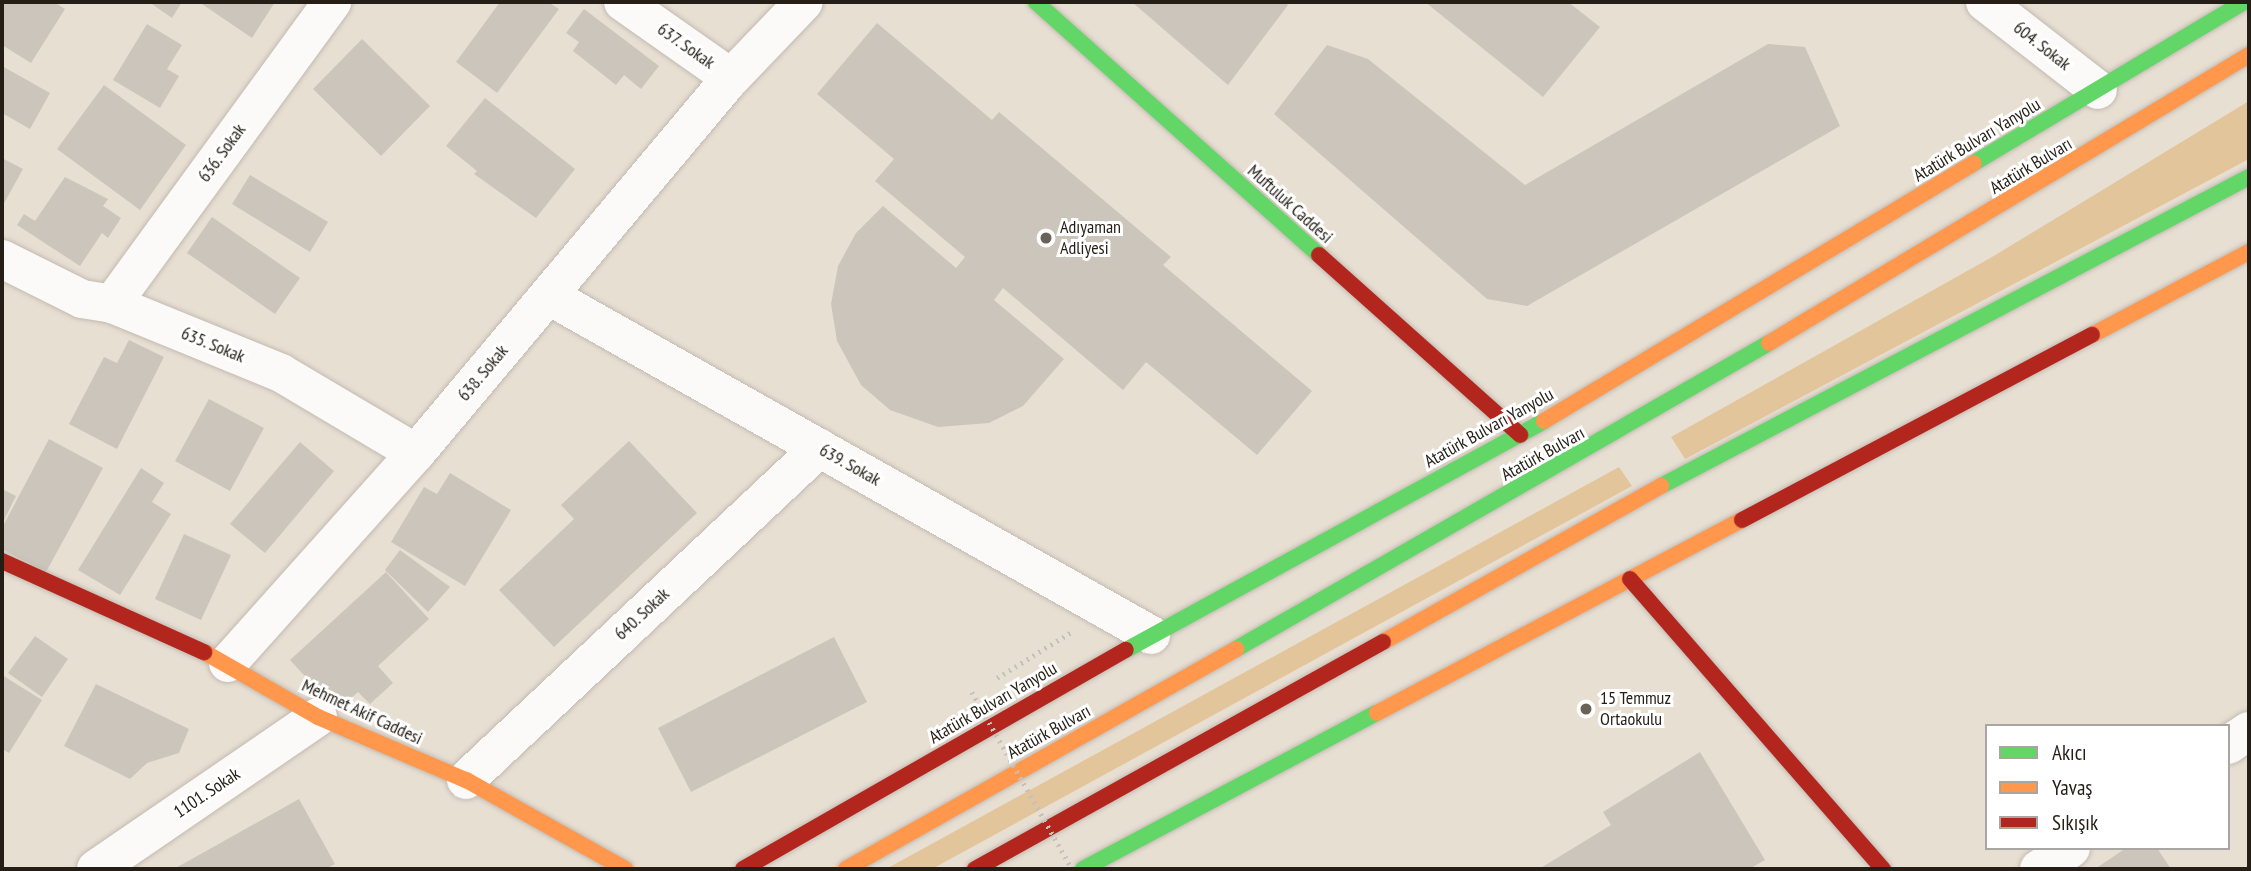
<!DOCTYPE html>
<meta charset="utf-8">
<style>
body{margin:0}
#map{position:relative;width:2251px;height:871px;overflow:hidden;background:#e8dfd3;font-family:"PT Sans Narrow",sans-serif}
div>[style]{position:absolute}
.green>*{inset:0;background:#e3c59c}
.building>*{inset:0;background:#ccc5bb}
.path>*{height:4.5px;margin-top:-2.25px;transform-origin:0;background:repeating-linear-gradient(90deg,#c4c1bc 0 2px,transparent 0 7px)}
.roads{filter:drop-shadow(0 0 2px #c2bab1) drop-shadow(0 0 2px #c2bab1)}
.street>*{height:38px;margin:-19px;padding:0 19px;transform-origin:19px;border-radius:19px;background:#fcfaf8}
.fast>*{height:16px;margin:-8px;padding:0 8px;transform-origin:8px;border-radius:8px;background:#63d668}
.slow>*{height:16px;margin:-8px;padding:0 8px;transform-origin:8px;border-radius:8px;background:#ff974d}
.jam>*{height:16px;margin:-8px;padding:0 8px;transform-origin:8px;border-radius:8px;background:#b3261e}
.path-bridge>*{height:4.5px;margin-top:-2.25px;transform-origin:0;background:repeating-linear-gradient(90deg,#c4c1bc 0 2px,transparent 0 7px)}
.dots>*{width:19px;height:19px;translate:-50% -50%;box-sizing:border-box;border:4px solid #fff;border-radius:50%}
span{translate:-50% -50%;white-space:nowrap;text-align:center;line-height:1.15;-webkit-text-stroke:6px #fff;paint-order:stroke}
.street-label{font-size:18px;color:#251e16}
.poi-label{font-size:18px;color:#251e16}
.left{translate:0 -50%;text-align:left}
.frame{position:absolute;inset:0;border:4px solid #251e16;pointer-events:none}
.legend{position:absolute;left:1985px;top:724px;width:245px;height:126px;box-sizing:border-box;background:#fff;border:2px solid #a8a5a2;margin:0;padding:9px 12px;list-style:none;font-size:21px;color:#251e16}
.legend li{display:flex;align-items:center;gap:14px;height:35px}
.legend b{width:35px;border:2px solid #a8a5a2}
</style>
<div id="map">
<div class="green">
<i style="clip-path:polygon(2249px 101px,2249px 159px,1685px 459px,1671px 437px,1992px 257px)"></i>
<i style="clip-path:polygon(1619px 467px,1632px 486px,932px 869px,886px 869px)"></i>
</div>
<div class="building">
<i style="clip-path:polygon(2px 2px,54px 2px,65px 9px,31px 63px,2px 45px)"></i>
<i style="clip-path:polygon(149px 2px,182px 2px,172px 18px)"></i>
<i style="clip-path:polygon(199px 2px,275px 2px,252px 38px)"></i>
<i style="clip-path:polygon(500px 2px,548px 2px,559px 9px,497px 93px,456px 62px)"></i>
<i style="clip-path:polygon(1132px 2px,1284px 2px,1288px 5px,1228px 85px)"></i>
<i style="clip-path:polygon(1425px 2px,1568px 2px,1600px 27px,1543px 97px)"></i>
<i style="clip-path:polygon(584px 9px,659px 66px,641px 89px,624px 75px,616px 85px,573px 51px,579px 42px,566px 33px)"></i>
<i style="clip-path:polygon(877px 23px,992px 120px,999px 112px,1171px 257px,1163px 265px,1312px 391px,1257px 455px,1146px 362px,1123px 390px,1003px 288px,994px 300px,1064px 359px,1023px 406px,989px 423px,938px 427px,890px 410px,861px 385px,837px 341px,831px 304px,838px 266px,856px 233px,883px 206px,956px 268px,965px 257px,875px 181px,894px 159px,817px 94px)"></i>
<i style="clip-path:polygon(147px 24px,182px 45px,167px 69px,179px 76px,160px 108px,113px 80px)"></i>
<i style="clip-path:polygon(362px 39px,430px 106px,381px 156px,313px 89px)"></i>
<i style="clip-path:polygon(1768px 44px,1805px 47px,1840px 126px,1527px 306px,1487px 299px,1274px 114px,1327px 45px,1368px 59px,1525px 185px)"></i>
<i style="clip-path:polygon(2px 66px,50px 93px,30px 129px,2px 113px)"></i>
<i style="clip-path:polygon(104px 85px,186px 145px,140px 210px,57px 149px)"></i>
<i style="clip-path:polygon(485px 98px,575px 169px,536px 218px,474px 174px,477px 171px,446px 146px)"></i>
<i style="clip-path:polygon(2px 158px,23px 169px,2px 207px)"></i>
<i style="clip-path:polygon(250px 175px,328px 222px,310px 252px,232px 204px)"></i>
<i style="clip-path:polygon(65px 177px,108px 199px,103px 206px,121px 218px,108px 238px,102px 233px,80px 266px,17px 225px,24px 214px,35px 221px)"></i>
<i style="clip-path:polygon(212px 217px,300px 278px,275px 314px,187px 253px)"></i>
<i style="clip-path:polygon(129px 340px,164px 357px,117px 449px,69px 424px,104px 357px,117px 363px)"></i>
<i style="clip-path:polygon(209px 399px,264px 428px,230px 491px,175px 461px)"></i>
<i style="clip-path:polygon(49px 439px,103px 468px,46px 572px,2px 549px,2px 528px)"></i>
<i style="clip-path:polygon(629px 441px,697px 513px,554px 647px,499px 590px,574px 519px,561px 505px)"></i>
<i style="clip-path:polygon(300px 442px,334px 471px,265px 553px,230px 524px)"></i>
<i style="clip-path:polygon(141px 468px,164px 483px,152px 502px,171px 514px,120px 595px,78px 570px)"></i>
<i style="clip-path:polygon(450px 473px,511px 510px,465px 586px,391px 542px,424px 487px,437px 494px)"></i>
<i style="clip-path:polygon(2px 489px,16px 496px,2px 524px)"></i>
<i style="clip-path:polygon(184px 534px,231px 555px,201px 620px,155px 599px)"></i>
<i style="clip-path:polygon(400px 550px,450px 587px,428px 612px,385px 570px)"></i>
<i style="clip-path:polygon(386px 572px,429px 619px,378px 666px,393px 683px,370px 704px,358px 692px,337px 711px,290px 660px)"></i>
<i style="clip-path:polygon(35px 636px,68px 659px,42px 697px,8px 673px)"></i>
<i style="clip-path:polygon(834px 637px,867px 702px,691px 792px,658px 728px)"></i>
<i style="clip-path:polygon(2px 675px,42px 700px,9px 753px,2px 749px)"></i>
<i style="clip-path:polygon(96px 684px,189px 729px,179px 753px,147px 763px,130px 779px,64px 746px)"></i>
<i style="clip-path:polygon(1700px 752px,1765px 860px,1749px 869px,1539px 869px,1611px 825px,1603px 812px)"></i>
<i style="clip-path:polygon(299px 799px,335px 864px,326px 869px,174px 869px)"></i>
<i style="clip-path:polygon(2126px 848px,2157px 848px,2171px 869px,2095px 869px)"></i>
</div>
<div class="path">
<i style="left:997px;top:678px;width:89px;rotate:-31.7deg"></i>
</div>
<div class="roads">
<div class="street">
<i style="left:623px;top:2px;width:132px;rotate:35.1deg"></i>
<i style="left:731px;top:78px;width:105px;rotate:-46.2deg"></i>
<i style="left:1985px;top:2px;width:143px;rotate:37.9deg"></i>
<i style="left:2px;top:259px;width:89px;rotate:26.6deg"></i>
<i style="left:82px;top:299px;width:30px;rotate:9deg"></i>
<i style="left:112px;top:304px;width:183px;rotate:22.2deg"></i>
<i style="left:281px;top:373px;width:157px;rotate:30.7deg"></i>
<i style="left:549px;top:296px;width:691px;rotate:29.38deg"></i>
<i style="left:112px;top:304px;width:374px;rotate:-53.9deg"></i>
<i style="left:228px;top:663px;width:282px;rotate:-48.2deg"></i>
<i style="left:416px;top:453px;width:490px;rotate:-50deg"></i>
<i style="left:2228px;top:745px;width:25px;rotate:-34deg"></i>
<i style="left:466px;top:780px;width:485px;rotate:-43.2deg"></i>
<i style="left:96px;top:869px;width:269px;rotate:-34.4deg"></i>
<i style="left:2039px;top:869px;width:38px;rotate:-33deg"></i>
</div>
<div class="fast">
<i style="left:1036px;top:2px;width:380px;rotate:41.8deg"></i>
<i style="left:1974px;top:163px;width:314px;rotate:-30.8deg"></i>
<i style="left:1661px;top:486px;width:664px;rotate:-27.72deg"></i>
<i style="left:1236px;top:649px;width:615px;rotate:-29.86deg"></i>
<i style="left:1126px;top:650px;width:477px;rotate:-28.7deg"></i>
<i style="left:1083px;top:869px;width:333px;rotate:-28deg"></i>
</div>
<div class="slow">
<i style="left:2092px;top:335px;width:178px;rotate:-27.9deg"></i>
<i style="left:1769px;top:343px;width:560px;rotate:-30.96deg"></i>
<i style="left:1544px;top:421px;width:501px;rotate:-30.96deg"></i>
<i style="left:1383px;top:642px;width:319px;rotate:-29.3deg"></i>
<i style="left:204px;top:652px;width:131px;rotate:29.7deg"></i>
<i style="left:318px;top:717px;width:161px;rotate:23.1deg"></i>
<i style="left:466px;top:780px;width:182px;rotate:29.2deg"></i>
<i style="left:1377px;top:713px;width:413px;rotate:-27.9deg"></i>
<i style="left:846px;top:869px;width:448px;rotate:-29.4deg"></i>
</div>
<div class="jam">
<i style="left:1319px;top:255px;width:270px;rotate:41.8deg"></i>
<i style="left:1742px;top:520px;width:396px;rotate:-27.9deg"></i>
<i style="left:2px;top:561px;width:222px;rotate:24.3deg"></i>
<i style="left:1630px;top:579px;width:385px;rotate:48.9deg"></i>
<i style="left:743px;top:869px;width:441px;rotate:-29.8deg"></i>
<i style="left:975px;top:869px;width:467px;rotate:-29.1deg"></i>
</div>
</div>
<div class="path-bridge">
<i style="left:972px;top:692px;width:203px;rotate:60.5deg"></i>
</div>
<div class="dots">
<i style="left:1046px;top:238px;background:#696258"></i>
<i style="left:1586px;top:709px;background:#696258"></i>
</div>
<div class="street-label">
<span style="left:686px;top:46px;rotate:35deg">637. Sokak</span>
<span style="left:2042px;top:46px;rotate:38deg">604. Sokak</span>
<span style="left:1977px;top:140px;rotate:-31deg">Atatürk Bulvarı Yanyolu</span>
<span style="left:222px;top:153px;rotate:-54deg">636. Sokak</span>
<span style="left:2031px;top:166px;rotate:-31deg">Atatürk Bulvarı</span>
<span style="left:1290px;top:204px;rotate:42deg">Muftuluk Caddesi</span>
<span style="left:213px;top:345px;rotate:22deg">635. Sokak</span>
<span style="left:483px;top:373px;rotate:-50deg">638. Sokak</span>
<span style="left:1489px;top:428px;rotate:-29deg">Atatürk Bulvarı Yanyolu</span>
<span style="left:1543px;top:454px;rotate:-29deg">Atatürk Bulvarı</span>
<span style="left:850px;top:465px;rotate:29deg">639. Sokak</span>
<span style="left:642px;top:614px;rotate:-43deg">640. Sokak</span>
<span style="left:993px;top:703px;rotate:-30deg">Atatürk Bulvarı Yanyolu</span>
<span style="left:362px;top:712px;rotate:25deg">Mehmet Akif Caddesi</span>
<span style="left:1049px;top:732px;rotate:-29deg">Atatürk Bulvarı</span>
<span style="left:207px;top:793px;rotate:-34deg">1101. Sokak</span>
</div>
<div class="poi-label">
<span class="left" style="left:1060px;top:238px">Adıyaman<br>Adliyesi</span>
<span class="left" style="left:1600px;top:709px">15 Temmuz<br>Ortaokulu</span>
</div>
<div class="frame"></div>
<ul class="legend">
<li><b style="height:9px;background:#63d668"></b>Akıcı</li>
<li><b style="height:9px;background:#ff974d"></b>Yavaş</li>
<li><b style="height:9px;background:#b3261e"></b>Sıkışık</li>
</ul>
</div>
